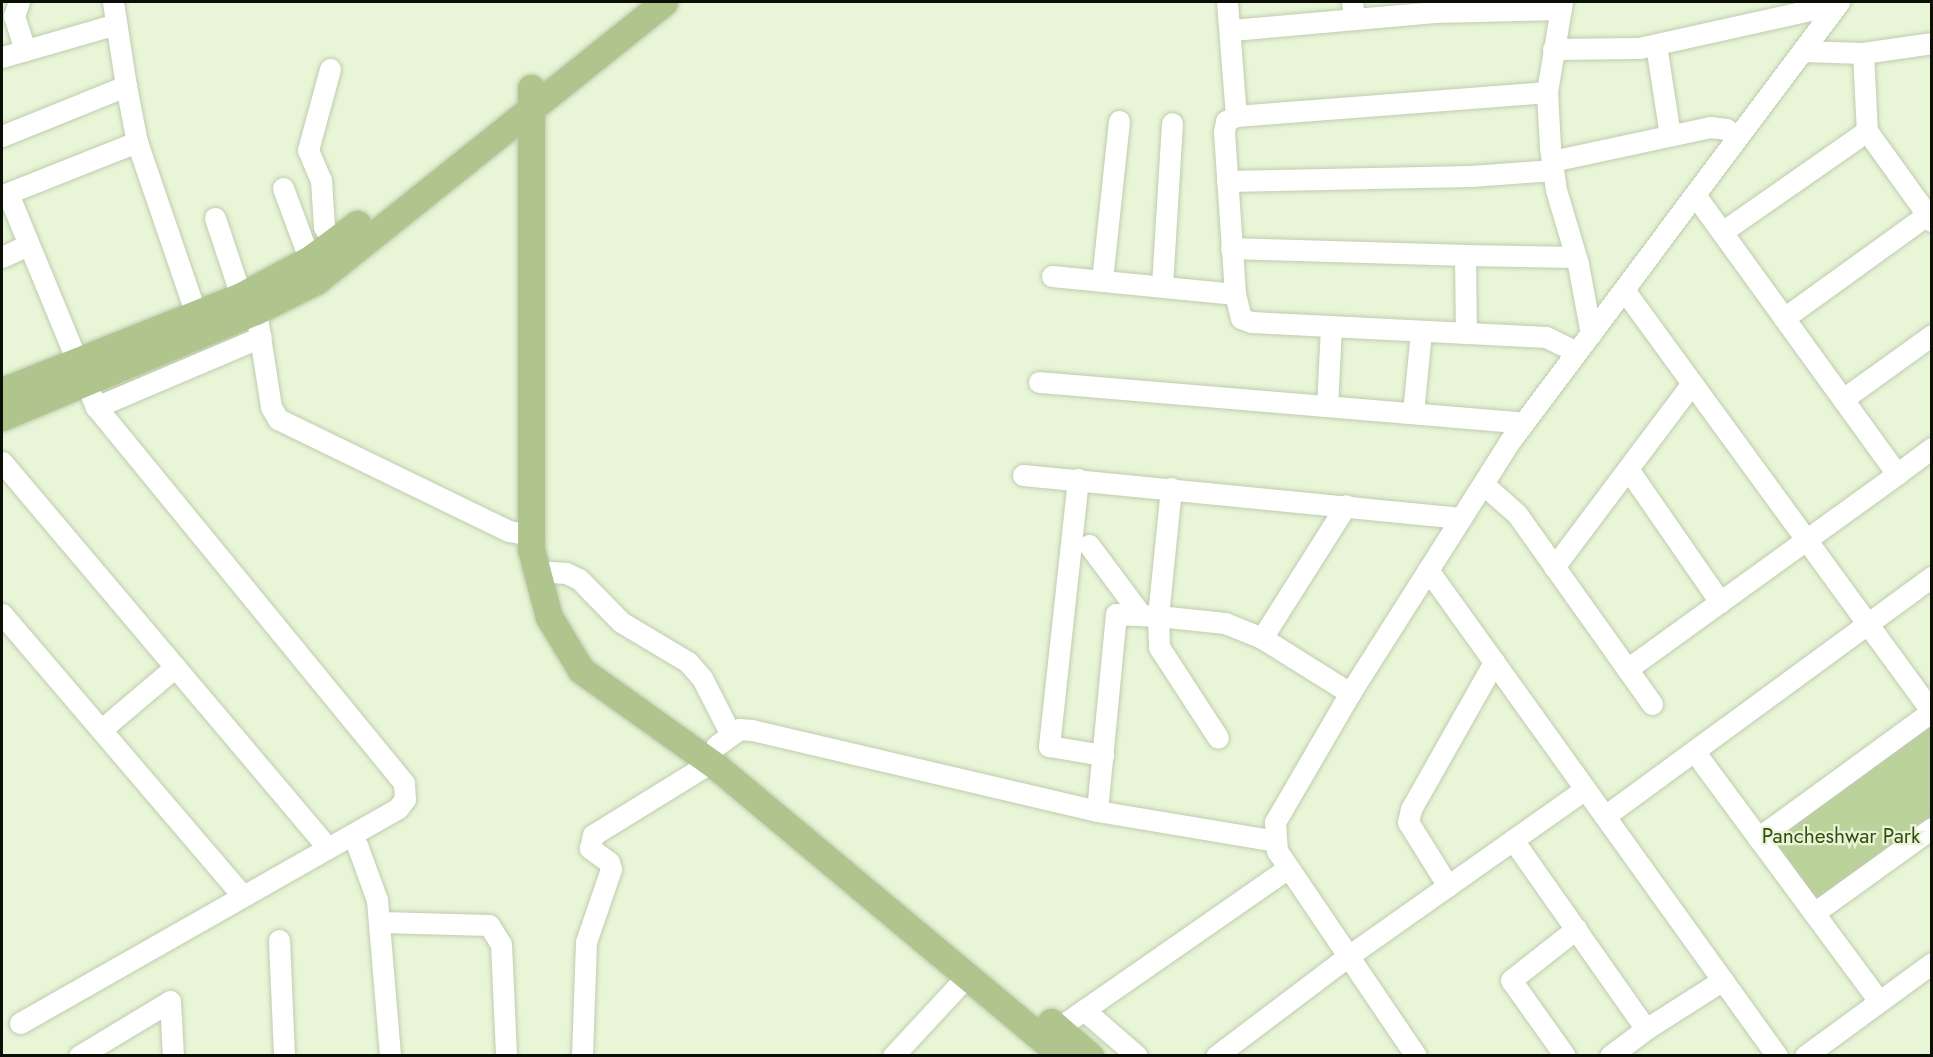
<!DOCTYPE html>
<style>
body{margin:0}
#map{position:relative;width:1933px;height:1057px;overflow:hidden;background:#e8f6d7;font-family:Jost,sans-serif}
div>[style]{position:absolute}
.green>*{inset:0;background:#bcd29b}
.roads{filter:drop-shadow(0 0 2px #bfccae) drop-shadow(0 0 2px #bfccae)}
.minor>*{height:21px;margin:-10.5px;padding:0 10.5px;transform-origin:10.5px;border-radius:10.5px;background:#fff}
.major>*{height:27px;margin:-13.5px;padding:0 13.5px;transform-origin:13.5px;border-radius:13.5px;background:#b0c48e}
span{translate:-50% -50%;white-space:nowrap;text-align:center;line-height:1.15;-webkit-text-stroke:4.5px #e8f6d7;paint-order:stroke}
.park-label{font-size:21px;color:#374a10}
.frame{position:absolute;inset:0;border:3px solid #0b0f05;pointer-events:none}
</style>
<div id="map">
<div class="green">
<i style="clip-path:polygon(1931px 712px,1931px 828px,1814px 913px,1758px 838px)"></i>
</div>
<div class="roads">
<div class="minor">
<i style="left:19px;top:2px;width:15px;rotate:110deg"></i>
<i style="left:14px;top:16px;width:36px;rotate:72deg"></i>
<i style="left:1227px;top:2px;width:114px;rotate:85.5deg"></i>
<i style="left:1236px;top:116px;width:11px;rotate:153deg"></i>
<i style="left:1226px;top:121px;width:11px;rotate:100deg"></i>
<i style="left:1224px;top:132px;width:162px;rotate:86.1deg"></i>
<i style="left:1352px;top:2px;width:17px;rotate:83deg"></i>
<i style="left:1562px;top:2px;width:91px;rotate:99.5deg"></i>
<i style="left:1547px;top:92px;width:55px;rotate:86.9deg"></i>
<i style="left:1550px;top:147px;width:43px;rotate:82.1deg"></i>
<i style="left:1556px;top:190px;width:77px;rotate:73.4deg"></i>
<i style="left:1578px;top:264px;width:71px;rotate:79.5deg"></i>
<i style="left:1232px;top:30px;width:203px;rotate:-5.1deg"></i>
<i style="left:1434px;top:12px;width:127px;rotate:-1.4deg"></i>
<i style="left:1656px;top:45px;width:91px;rotate:81.2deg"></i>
<i style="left:1553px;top:49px;width:86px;rotate:-0.7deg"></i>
<i style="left:1639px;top:48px;width:203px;rotate:-12.5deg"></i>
<i style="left:1802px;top:51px;width:61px;rotate:1.9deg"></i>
<i style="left:1863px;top:53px;width:70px;rotate:-8.2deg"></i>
<i style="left:1863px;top:53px;width:78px;rotate:87.1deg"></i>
<i style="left:1867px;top:131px;width:111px;rotate:54.2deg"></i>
<i style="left:2px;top:57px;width:119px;rotate:-16.1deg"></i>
<i style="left:330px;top:69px;width:84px;rotate:105.2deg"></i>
<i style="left:308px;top:150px;width:33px;rotate:67deg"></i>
<i style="left:321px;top:180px;width:47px;rotate:86.3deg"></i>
<i style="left:324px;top:227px;width:19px;rotate:58deg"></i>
<i style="left:126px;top:86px;width:57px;rotate:78.9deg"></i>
<i style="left:1236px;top:116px;width:312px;rotate:-4.4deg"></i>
<i style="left:2px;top:136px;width:134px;rotate:-22deg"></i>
<i style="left:126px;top:86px;width:85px;rotate:-98.8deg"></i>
<i style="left:1552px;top:161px;width:162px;rotate:-12.1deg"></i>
<i style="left:1710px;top:127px;width:16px;rotate:7deg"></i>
<i style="left:1726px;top:129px;width:14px;rotate:34deg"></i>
<i style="left:1227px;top:181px;width:244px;rotate:-1.2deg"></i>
<i style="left:1471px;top:176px;width:82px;rotate:-4.2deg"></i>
<i style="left:283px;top:188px;width:90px;rotate:69.7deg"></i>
<i style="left:1695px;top:195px;width:344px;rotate:54.1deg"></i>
<i style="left:1897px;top:474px;width:44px;rotate:-36.6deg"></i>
<i style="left:215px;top:218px;width:82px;rotate:71.6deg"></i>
<i style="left:1722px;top:232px;width:177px;rotate:-34.9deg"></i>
<i style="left:1231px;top:248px;width:234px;rotate:1.7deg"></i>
<i style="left:1465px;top:255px;width:78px;rotate:89.3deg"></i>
<i style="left:1465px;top:255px;width:110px;rotate:1deg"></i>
<i style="left:2px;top:257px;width:29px;rotate:-25deg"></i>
<i style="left:1052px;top:276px;width:184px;rotate:5.6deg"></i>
<i style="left:1235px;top:294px;width:25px;rotate:76deg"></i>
<i style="left:1241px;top:318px;width:11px;rotate:22deg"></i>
<i style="left:1251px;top:322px;width:295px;rotate:2.9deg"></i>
<i style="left:1546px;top:337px;width:34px;rotate:26deg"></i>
<i style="left:1102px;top:280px;width:160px;rotate:-83.9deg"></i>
<i style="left:1162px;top:286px;width:163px;rotate:-86.5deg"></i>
<i style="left:1624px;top:290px;width:522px;rotate:53.88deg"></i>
<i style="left:256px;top:311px;width:97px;rotate:81.1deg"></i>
<i style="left:271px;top:407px;width:14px;rotate:60deg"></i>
<i style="left:278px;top:419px;width:257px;rotate:25.9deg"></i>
<i style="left:509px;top:531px;width:22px;rotate:10deg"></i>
<i style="left:1784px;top:318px;width:176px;rotate:-35.8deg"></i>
<i style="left:1039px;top:382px;width:486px;rotate:4.8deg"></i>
<i style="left:1843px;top:399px;width:110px;rotate:-35.7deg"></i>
<i style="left:1327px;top:406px;width:80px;rotate:-87.1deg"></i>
<i style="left:96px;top:407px;width:179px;rotate:-23deg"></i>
<i style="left:1413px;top:413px;width:82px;rotate:-84.4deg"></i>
<i style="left:2px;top:462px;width:505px;rotate:49.82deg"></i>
<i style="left:1628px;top:469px;width:162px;rotate:55.3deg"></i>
<i style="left:1023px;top:475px;width:440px;rotate:5.6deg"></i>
<i style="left:1078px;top:479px;width:269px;rotate:96.2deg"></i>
<i style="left:1049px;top:746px;width:55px;rotate:9.5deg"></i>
<i style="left:1483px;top:484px;width:45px;rotate:41.4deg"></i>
<i style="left:1517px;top:514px;width:233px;rotate:54.6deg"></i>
<i style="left:1171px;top:488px;width:129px;rotate:95.8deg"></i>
<i style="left:1158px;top:616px;width:67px;rotate:6deg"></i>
<i style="left:1225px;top:623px;width:40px;rotate:22deg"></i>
<i style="left:1262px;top:638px;width:104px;rotate:32deg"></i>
<i style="left:1089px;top:545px;width:87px;rotate:53.4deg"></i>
<i style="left:1554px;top:567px;width:230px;rotate:-53.1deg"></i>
<i style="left:1428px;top:570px;width:598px;rotate:54.32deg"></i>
<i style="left:537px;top:571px;width:29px;rotate:4deg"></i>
<i style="left:566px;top:573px;width:14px;rotate:25deg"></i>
<i style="left:579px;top:579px;width:60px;rotate:45.7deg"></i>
<i style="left:621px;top:622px;width:78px;rotate:30.8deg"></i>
<i style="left:688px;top:662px;width:21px;rotate:49deg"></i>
<i style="left:702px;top:678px;width:62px;rotate:63deg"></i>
<i style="left:2px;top:614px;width:371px;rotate:49.5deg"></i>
<i style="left:1262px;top:638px;width:157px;rotate:-57.7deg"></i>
<i style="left:1627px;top:669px;width:333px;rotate:-35.8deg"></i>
<i style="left:102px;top:729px;width:96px;rotate:-40.3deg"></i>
<i style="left:716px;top:746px;width:29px;rotate:-36deg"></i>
<i style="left:739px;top:729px;width:13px;rotate:4deg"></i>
<i style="left:752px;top:730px;width:354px;rotate:13.2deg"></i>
<i style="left:1097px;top:811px;width:181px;rotate:9.5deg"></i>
<i style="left:1694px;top:751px;width:311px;rotate:53.5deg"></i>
<i style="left:1097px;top:811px;width:198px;rotate:-84.5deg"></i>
<i style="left:1116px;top:614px;width:42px;rotate:2.7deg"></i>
<i style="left:1158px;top:616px;width:31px;rotate:88deg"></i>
<i style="left:1159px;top:647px;width:108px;rotate:57deg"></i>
<i style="left:1605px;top:816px;width:405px;rotate:-36.2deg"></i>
<i style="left:1758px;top:838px;width:214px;rotate:-36.1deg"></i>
<i style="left:1513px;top:840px;width:231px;rotate:54.9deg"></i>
<i style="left:1646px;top:1029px;width:45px;rotate:143.1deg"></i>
<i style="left:357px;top:845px;width:59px;rotate:70deg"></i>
<i style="left:377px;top:900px;width:157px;rotate:85.2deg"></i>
<i style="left:1448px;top:886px;width:75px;rotate:-122deg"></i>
<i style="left:1408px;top:822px;width:13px;rotate:-77deg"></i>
<i style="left:1411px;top:809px;width:169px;rotate:-60.5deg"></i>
<i style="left:1814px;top:913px;width:145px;rotate:-35.8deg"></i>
<i style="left:380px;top:922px;width:109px;rotate:1.6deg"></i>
<i style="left:489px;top:925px;width:22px;rotate:58deg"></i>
<i style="left:501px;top:944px;width:112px;rotate:87.4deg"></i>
<i style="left:279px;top:940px;width:116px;rotate:87.5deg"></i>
<i style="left:1084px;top:1010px;width:70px;rotate:41deg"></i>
<i style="left:20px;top:1023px;width:435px;rotate:-29.6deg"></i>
<i style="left:398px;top:808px;width:11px;rotate:-52deg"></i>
<i style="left:405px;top:799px;width:16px;rotate:-94deg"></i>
<i style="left:404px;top:783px;width:486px;rotate:-129.3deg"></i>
<i style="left:96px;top:407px;width:231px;rotate:-112.4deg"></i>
<i style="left:8px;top:193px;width:139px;rotate:-21.6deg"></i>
<i style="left:137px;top:142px;width:182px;rotate:71.1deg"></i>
<i style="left:1058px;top:1028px;width:280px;rotate:-34.8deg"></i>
<i style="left:1646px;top:1029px;width:91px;rotate:-32.5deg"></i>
<i style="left:79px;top:1056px;width:106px;rotate:-31.1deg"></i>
<i style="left:170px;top:1001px;width:55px;rotate:86.9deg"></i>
<i style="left:582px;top:1056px;width:114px;rotate:-88deg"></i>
<i style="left:586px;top:942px;width:77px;rotate:-71.1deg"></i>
<i style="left:611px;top:869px;width:7px;rotate:-106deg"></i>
<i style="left:609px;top:862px;width:24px;rotate:-144deg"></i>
<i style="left:590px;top:848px;width:13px;rotate:-77deg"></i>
<i style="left:593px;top:835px;width:139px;rotate:-31.7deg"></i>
<i style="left:893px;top:1056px;width:110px;rotate:-47.2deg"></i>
<i style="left:1216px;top:1056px;width:164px;rotate:-37.1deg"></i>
<i style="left:1347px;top:957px;width:291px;rotate:-35.2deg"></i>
<i style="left:1416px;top:1056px;width:248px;rotate:-124.1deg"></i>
<i style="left:1277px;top:851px;width:29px;rotate:-94deg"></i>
<i style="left:1275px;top:822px;width:149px;rotate:-59.8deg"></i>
<i style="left:1350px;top:693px;width:299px;rotate:-57.6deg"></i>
<i style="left:1510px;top:441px;width:549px;rotate:-53.15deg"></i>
<i style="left:1565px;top:1056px;width:93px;rotate:-125.4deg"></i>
<i style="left:1511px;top:980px;width:83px;rotate:-38.1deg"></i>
<i style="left:1805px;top:1056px;width:157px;rotate:-36.2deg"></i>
</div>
<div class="major">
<i style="left:531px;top:88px;width:461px;rotate:90deg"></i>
<i style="left:531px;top:549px;width:70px;rotate:75.2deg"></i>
<i style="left:549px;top:617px;width:62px;rotate:58.9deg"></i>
<i style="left:581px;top:670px;width:167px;rotate:35.5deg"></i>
<i style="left:717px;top:767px;width:451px;rotate:39.9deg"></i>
<i style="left:2px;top:391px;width:257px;rotate:-21.7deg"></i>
<i style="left:241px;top:296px;width:78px;rotate:-28.2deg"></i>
<i style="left:310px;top:259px;width:59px;rotate:-36.7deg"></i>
<i style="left:2px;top:417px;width:275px;rotate:-22.7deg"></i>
<i style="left:256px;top:311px;width:67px;rotate:-26.6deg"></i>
<i style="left:316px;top:281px;width:446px;rotate:-38.7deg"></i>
<i style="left:1051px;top:1022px;width:52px;rotate:41.1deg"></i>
</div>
</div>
<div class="park-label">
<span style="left:1841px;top:836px">Pancheshwar Park</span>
</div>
<div class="frame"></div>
</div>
